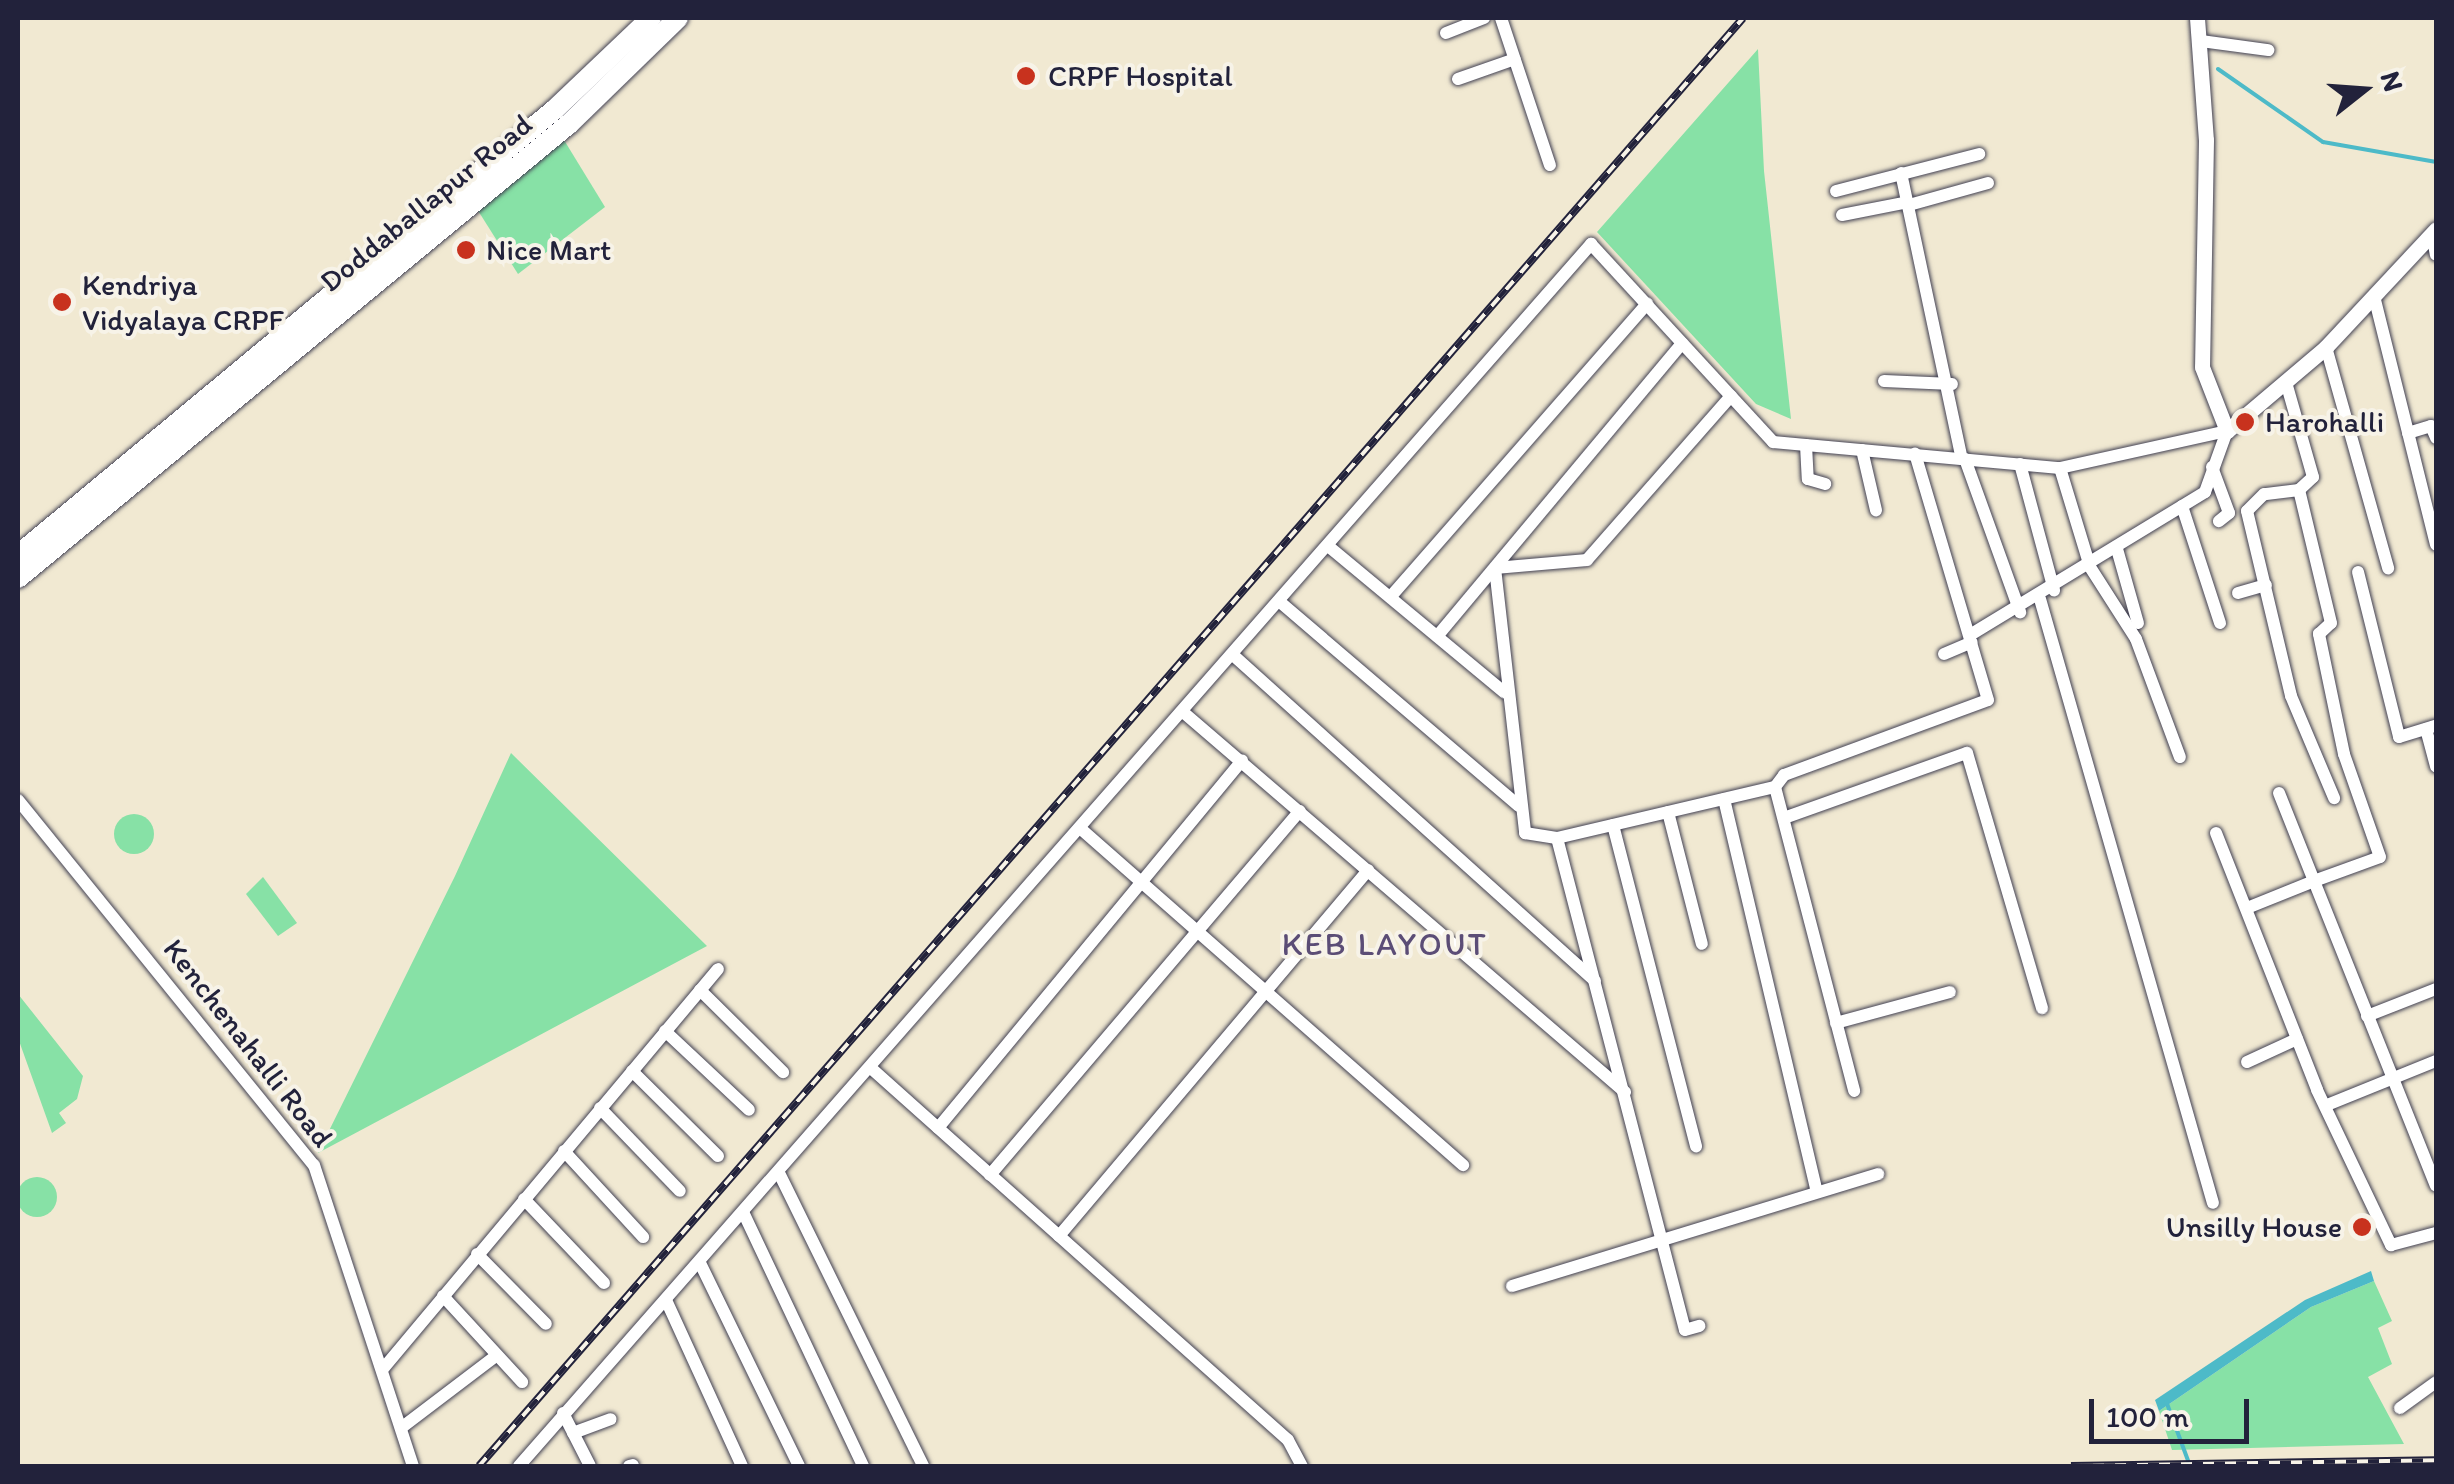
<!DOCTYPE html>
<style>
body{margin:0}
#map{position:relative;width:2454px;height:1484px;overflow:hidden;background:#f1e9d2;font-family:Itim,sans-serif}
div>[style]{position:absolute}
.green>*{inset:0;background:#87e1a6}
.round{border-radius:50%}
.water>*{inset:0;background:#4dbac8}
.stream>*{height:4px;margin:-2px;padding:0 2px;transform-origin:2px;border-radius:2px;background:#4dbac8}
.roads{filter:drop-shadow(0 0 2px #414052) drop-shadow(0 0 2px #414052)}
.minor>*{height:12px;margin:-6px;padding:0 6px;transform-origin:6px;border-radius:6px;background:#fff}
.tertiary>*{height:15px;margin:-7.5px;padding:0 7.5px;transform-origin:7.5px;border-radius:7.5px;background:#fff}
.primary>*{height:20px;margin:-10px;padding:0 10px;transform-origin:10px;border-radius:10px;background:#fff}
.rail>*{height:8px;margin-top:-4px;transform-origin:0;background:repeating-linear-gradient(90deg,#f7f3e8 0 11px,#22223b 0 22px);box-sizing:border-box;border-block:2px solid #22223b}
.dots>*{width:28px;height:28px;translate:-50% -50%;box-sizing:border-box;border:5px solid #f7f3e8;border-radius:50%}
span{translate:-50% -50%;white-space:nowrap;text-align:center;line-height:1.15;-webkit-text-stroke:8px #f7f3e8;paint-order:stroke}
.poi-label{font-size:30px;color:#22223b}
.left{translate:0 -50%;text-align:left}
.right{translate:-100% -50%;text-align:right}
.street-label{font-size:30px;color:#22223b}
.neighbourhood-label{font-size:32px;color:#5b4d76;letter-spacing:2.5px}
.frame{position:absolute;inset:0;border:20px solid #22223b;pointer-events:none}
.north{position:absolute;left:2314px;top:40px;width:100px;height:100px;-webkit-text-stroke:8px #f7f3e8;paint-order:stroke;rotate:73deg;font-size:28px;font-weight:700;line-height:40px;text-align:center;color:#22223b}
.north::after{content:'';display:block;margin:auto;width:35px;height:45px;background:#22223b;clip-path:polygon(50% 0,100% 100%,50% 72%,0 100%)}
.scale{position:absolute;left:2089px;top:1399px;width:160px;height:45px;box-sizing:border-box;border:5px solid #22223b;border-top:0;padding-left:12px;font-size:30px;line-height:35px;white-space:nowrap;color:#22223b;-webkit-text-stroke:8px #f7f3e8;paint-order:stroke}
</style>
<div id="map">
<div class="green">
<i style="clip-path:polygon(1758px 49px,1764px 171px,1791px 419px,1756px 404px,1597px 232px)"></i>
<i style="clip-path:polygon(564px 140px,605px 207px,518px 274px,477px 209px)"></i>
<i style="clip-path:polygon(511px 753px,707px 946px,318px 1153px,455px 876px)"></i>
<i class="round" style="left:114px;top:814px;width:40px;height:40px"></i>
<i style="clip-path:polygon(263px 877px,297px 923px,278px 936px,246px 894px)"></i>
<i style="clip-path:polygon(18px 994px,83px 1076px,77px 1099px,59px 1113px,66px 1123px,52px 1133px,18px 1038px)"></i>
<i class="round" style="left:17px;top:1177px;width:40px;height:40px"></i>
<i style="clip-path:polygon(2374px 1281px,2392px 1321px,2378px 1328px,2392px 1364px,2368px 1377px,2404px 1444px,2172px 1450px,2159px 1411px,2311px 1307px)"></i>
</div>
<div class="water">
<i style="clip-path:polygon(2371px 1271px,2374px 1281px,2311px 1307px,2159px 1411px,2155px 1400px,2305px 1300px)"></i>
</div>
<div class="stream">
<i style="left:2218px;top:69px;width:128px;rotate:34.8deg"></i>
<i style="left:2323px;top:142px;width:115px;rotate:10deg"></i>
<i style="left:2166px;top:1401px;width:69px;rotate:69.7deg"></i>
</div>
<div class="roads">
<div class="minor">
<i style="left:1501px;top:18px;width:155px;rotate:71.6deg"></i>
<i style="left:1446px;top:33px;width:41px;rotate:-21.5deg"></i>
<i style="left:2201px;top:41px;width:68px;rotate:7.7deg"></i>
<i style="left:1458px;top:79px;width:60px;rotate:-19.3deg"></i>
<i style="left:1901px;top:173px;width:292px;rotate:78deg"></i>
<i style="left:1836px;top:191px;width:148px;rotate:-14.5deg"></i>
<i style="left:1909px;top:205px;width:82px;rotate:-15.6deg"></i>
<i style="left:1842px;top:215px;width:67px;rotate:-11.1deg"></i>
<i style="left:2432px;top:233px;width:22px;rotate:80deg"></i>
<i style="left:2375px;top:300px;width:252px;rotate:76deg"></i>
<i style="left:2326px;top:347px;width:230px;rotate:74.3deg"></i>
<i style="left:1884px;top:381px;width:68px;rotate:2.5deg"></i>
<i style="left:1731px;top:396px;width:218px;rotate:131.3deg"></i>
<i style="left:1587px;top:560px;width:92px;rotate:175deg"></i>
<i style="left:1495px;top:568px;width:267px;rotate:83.5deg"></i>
<i style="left:1525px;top:833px;width:32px;rotate:9deg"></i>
<i style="left:1557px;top:838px;width:224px;rotate:-13.2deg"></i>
<i style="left:1775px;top:787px;width:15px;rotate:-53deg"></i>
<i style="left:1784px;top:775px;width:217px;rotate:-20.2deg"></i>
<i style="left:1988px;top:700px;width:257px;rotate:-106.5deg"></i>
<i style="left:2408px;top:433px;width:24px;rotate:-17deg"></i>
<i style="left:2431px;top:426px;width:13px;rotate:67deg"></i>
<i style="left:1806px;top:445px;width:34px;rotate:87deg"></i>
<i style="left:1808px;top:479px;width:18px;rotate:16deg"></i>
<i style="left:1862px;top:450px;width:62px;rotate:76.9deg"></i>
<i style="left:1965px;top:459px;width:163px;rotate:70.2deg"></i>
<i style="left:2020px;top:464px;width:131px;rotate:74.9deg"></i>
<i style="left:2212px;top:467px;width:49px;rotate:69.7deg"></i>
<i style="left:2229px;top:513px;width:13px;rotate:141deg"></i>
<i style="left:2060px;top:468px;width:103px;rotate:73.1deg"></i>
<i style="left:2090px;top:567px;width:85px;rotate:57.4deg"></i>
<i style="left:2136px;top:639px;width:126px;rotate:69.6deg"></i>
<i style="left:2299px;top:490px;width:35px;rotate:173deg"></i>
<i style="left:2264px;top:494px;width:24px;rotate:135deg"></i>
<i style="left:2247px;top:511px;width:190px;rotate:76.6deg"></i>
<i style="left:2291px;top:696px;width:111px;rotate:67.1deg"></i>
<i style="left:2182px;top:506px;width:123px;rotate:72deg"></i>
<i style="left:1328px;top:546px;width:229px;rotate:39.7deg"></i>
<i style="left:2117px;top:549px;width:77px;rotate:74.2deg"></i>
<i style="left:2358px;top:572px;width:170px;rotate:76deg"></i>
<i style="left:2399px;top:737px;width:39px;rotate:-17deg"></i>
<i style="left:2238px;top:593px;width:29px;rotate:-16deg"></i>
<i style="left:1393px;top:594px;width:386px;rotate:-48.8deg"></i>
<i style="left:2040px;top:599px;width:628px;rotate:74.02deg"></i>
<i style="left:1280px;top:602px;width:314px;rotate:40.5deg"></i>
<i style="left:1439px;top:634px;width:379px;rotate:-50.1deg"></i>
<i style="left:1970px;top:635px;width:275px;rotate:-31.3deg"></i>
<i style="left:2205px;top:492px;width:65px;rotate:-70.2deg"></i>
<i style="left:1944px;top:654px;width:30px;rotate:-23deg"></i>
<i style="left:1233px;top:655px;width:487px;rotate:42deg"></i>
<i style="left:1183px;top:712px;width:583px;rotate:40.69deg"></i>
<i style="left:2426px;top:729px;width:39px;rotate:75deg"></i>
<i style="left:1775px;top:787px;width:314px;rotate:75.4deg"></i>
<i style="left:2279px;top:793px;width:95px;rotate:68.3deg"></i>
<i style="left:2314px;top:881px;width:70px;rotate:-20deg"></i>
<i style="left:2380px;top:857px;width:109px;rotate:-109.3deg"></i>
<i style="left:2344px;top:754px;width:123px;rotate:-101.8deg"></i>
<i style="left:2319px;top:634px;width:16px;rotate:-43deg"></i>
<i style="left:2331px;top:623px;width:137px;rotate:-103.5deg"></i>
<i style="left:2299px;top:490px;width:19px;rotate:-43deg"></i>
<i style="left:2313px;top:477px;width:99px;rotate:-105.9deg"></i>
<i style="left:1724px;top:799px;width:400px;rotate:76.7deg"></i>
<i style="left:18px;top:800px;width:470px;rotate:51deg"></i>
<i style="left:314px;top:1165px;width:317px;rotate:71.8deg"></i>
<i style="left:1668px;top:812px;width:136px;rotate:75.6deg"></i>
<i style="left:1784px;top:818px;width:194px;rotate:-19.6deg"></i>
<i style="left:1967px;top:753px;width:266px;rotate:73.6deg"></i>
<i style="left:1613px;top:825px;width:332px;rotate:75.5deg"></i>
<i style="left:1081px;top:829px;width:509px;rotate:41.33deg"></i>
<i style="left:2216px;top:833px;width:276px;rotate:68.5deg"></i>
<i style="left:2317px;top:1090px;width:172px;rotate:64.5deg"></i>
<i style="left:2391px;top:1245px;width:47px;rotate:-14.9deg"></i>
<i style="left:1557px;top:838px;width:508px;rotate:75.42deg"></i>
<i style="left:1685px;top:1330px;width:15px;rotate:-16deg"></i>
<i style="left:2247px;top:908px;width:72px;rotate:-21.9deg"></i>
<i style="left:2314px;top:881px;width:328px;rotate:68.2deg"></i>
<i style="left:700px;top:990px;width:117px;rotate:44.7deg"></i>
<i style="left:2367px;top:1016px;width:74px;rotate:-21.4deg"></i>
<i style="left:1836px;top:1023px;width:118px;rotate:-15.2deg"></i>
<i style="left:665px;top:1031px;width:115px;rotate:43.2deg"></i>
<i style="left:2247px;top:1062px;width:55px;rotate:-24.7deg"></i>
<i style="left:872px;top:1069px;width:557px;rotate:41.73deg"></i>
<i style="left:1288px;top:1440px;width:30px;rotate:62deg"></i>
<i style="left:632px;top:1071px;width:121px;rotate:44.7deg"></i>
<i style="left:2327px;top:1105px;width:118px;rotate:-22deg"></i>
<i style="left:600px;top:1108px;width:115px;rotate:46.1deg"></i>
<i style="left:938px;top:1128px;width:477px;rotate:-50.4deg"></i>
<i style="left:564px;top:1151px;width:117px;rotate:47.4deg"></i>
<i style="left:780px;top:1175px;width:324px;rotate:63.8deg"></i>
<i style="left:990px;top:1175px;width:478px;rotate:-49.6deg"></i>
<i style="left:524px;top:1199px;width:116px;rotate:46.4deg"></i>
<i style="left:744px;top:1214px;width:279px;rotate:64.7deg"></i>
<i style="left:1059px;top:1236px;width:479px;rotate:-49.8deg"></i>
<i style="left:477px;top:1254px;width:98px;rotate:45.4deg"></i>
<i style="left:700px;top:1263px;width:226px;rotate:64deg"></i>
<i style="left:1512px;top:1286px;width:383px;rotate:-17deg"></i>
<i style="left:443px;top:1296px;width:117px;rotate:47.4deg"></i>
<i style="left:666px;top:1300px;width:183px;rotate:65.4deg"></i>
<i style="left:382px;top:1370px;width:523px;rotate:-50.04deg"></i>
<i style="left:2400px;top:1408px;width:44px;rotate:-35.8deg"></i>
<i style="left:563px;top:1413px;width:59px;rotate:63deg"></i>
<i style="left:401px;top:1428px;width:119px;rotate:-37.2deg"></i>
<i style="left:573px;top:1433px;width:40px;rotate:-20.2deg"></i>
<i style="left:519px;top:1466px;width:1626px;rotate:-48.74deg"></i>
<i style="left:1591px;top:244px;width:269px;rotate:47.4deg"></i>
<i style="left:1773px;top:442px;width:288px;rotate:5.2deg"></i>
<i style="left:2060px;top:468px;width:171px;rotate:-12.5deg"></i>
<i style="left:629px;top:1466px;width:4px;rotate:-14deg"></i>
</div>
<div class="tertiary">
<i style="left:2197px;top:18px;width:122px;rotate:85.8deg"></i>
<i style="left:2206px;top:140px;width:227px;rotate:91deg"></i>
<i style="left:2202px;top:367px;width:69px;rotate:68.7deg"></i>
<i style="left:2227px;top:431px;width:130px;rotate:-40.3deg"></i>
<i style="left:2326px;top:347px;width:161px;rotate:-47deg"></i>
</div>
<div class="primary">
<i style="left:18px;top:555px;width:697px;rotate:-39.7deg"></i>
<i style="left:554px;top:110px;width:134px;rotate:-43.5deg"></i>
<i style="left:18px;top:578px;width:714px;rotate:-39.49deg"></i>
<i style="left:569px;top:124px;width:152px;rotate:-44.2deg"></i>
</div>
</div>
<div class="rail">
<i style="left:479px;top:1466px;width:1922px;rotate:-48.88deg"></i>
<i style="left:2071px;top:1466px;width:365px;rotate:-0.9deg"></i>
</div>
<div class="dots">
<i style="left:1026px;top:76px;background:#c8321e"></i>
<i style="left:466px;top:250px;background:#c8321e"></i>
<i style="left:62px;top:302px;background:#c8321e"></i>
<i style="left:2245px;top:422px;background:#c8321e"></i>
<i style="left:2362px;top:1227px;background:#c8321e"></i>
</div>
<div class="poi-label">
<span class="left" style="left:1048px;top:76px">CRPF Hospital</span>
<span class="left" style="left:486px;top:250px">Nice Mart</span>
<span class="left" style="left:82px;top:302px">Kendriya<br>Vidyalaya CRPF</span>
<span class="left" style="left:2265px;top:422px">Harohalli</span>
<span class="right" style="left:2342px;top:1227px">Unsilly House</span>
</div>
<div class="street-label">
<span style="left:426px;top:203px;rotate:-39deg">Doddaballapur Road</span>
<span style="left:248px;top:1043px;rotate:52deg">Kenchenahalli Road</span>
</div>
<div class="neighbourhood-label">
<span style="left:1385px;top:944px">KEB LAYOUT</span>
</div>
<div class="frame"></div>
<div class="north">N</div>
<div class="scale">100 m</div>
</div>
